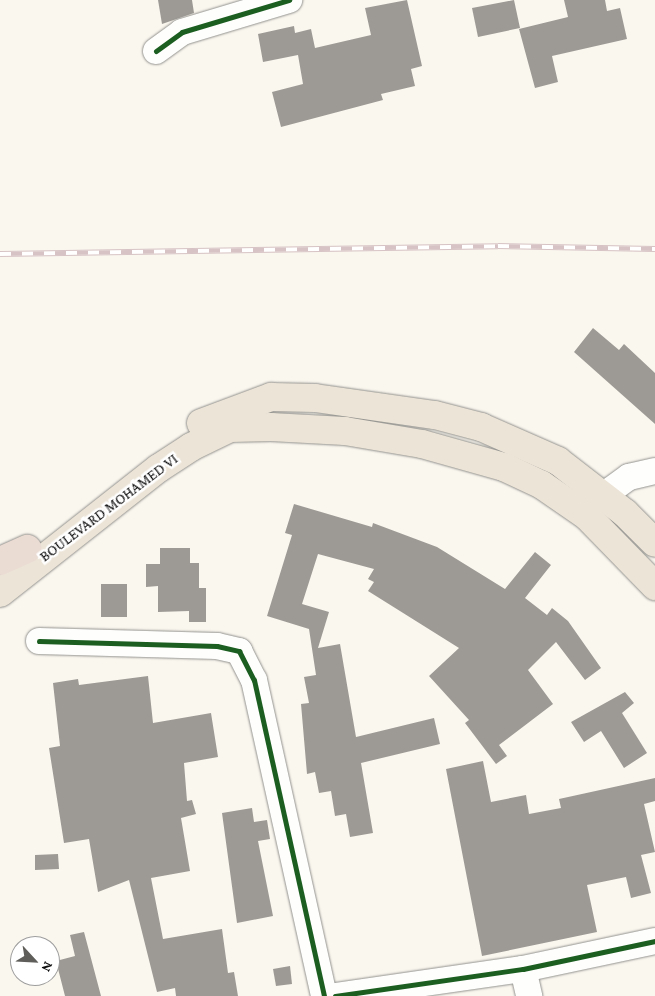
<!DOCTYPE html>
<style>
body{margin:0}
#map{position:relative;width:655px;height:996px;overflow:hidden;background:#faf7ef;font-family:"Crimson Pro",serif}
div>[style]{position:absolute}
.building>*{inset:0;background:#9d9a95}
.roads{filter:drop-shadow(0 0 1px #93928e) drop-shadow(0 0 1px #93928e)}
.minor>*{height:26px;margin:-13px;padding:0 13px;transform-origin:13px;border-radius:13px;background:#fefefd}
.major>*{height:28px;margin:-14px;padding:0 14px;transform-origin:14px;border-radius:14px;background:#ece4d7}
.highway>*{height:28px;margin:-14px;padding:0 14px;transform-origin:14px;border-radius:14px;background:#eadbd3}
.rail>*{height:5.5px;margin-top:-2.75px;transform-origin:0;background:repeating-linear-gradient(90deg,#fff 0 11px,#d7c3c5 0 22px);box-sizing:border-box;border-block:1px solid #d7c3c5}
.cycleway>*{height:5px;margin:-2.5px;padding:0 2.5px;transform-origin:2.5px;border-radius:2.5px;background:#1b5e20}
span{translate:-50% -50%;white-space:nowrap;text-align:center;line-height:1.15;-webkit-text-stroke:5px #fff;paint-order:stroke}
.street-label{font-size:15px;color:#0c0c0c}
.north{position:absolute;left:10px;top:936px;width:50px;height:50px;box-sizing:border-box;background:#fff;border:1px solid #9e9e9e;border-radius:50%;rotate:115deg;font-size:14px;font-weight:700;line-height:20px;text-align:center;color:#0c0c0c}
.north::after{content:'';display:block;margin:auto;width:18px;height:22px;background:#5f5e5b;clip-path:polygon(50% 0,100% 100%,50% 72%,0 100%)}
</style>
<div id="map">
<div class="building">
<i style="clip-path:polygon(158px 0,192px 0,194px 13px,162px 24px)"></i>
<i style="clip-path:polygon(407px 0,422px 66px,411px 69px,415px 86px,381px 94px,383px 100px,281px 127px,272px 92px,303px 84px,298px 55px,263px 62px,258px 34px,294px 26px,295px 33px,311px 29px,315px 48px,371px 35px,365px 8px)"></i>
<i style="clip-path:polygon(514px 0,520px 28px,478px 37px,472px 8px)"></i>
<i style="clip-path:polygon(564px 0,605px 0,607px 11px,620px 8px,627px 39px,552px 56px,558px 82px,535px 88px,519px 29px,568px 17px)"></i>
<i style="clip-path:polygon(593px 328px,619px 350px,624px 344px,655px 373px,655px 424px,574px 352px)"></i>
<i style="clip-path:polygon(294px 504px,372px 527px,373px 523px,437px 547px,505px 589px,535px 552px,551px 565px,525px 598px,547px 615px,552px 608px,568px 621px,601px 668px,585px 680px,556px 642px,528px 670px,553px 704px,499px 745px,507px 756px,496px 764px,465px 723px,469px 720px,429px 676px,459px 648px,368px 591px,374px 582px,368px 579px,374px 569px,318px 554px,302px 604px,329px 612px,318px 648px,340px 644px,356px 737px,434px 718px,440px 744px,361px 763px,373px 833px,350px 837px,346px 814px,335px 816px,331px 791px,319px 793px,315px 772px,307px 774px,301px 704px,309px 703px,304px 677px,316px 675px,309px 629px,267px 616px,292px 535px,285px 533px)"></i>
<i style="clip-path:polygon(160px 548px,190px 548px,190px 563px,199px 563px,199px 588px,206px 588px,206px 622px,189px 622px,189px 611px,158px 612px,158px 586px,146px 587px,146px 564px,160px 564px)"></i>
<i style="clip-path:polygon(101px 584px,127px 584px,127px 617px,101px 617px)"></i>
<i style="clip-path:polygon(148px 676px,153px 723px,211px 713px,218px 757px,184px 763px,187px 801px,192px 800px,196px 814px,181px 818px,190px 871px,151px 878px,163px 939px,222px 929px,228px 973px,234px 972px,238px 996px,176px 996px,175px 988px,157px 992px,129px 880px,98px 892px,89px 839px,64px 843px,49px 748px,60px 746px,53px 683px,78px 679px,79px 685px)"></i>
<i style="clip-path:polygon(625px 692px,634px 703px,622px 713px,647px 753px,624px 768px,601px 731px,584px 742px,571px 722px)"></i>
<i style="clip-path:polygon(483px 761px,491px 802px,526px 795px,529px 814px,561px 808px,559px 799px,655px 778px,655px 801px,644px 804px,655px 852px,641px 855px,651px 893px,631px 898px,626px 877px,587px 885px,597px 932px,482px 956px,446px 769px)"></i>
<i style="clip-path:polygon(252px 808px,254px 822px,267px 820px,270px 839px,258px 841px,273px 916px,237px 923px,222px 813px)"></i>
<i style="clip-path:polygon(58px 854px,59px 869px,35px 870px,35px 855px)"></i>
<i style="clip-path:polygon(84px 932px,101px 996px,65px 996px,56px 961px,75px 956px,70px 935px)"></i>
<i style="clip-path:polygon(290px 966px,292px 984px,276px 986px,273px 969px)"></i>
</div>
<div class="roads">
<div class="minor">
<i style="left:156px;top:51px;width:32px;rotate:-36deg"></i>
<i style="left:182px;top:32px;width:112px;rotate:-16.7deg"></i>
<i style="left:604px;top:495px;width:31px;rotate:-36deg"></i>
<i style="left:629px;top:477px;width:27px;rotate:-13deg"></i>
<i style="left:39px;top:641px;width:178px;rotate:1.6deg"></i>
<i style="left:217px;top:646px;width:23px;rotate:13deg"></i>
<i style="left:239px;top:651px;width:33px;rotate:63deg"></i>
<i style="left:254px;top:680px;width:324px;rotate:77.5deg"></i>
<i style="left:523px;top:969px;width:28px;rotate:77deg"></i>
<i style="left:335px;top:996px;width:190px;rotate:-8.2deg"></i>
<i style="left:523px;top:969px;width:135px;rotate:-12deg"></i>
</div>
<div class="major">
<i style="left:201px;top:423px;width:75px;rotate:-20.4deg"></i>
<i style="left:271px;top:397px;width:44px;rotate:1.3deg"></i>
<i style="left:315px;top:398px;width:121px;rotate:8.1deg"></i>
<i style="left:435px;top:415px;width:48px;rotate:14.6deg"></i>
<i style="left:481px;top:427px;width:84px;rotate:23.8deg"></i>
<i style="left:558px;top:461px;width:85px;rotate:37.8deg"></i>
<i style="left:625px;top:513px;width:42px;rotate:45deg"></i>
<i style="left:0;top:593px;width:202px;rotate:-38.2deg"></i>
<i style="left:159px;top:468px;width:38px;rotate:-33deg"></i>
<i style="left:191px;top:447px;width:43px;rotate:-26deg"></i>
<i style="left:230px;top:428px;width:41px;rotate:-1.4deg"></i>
<i style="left:271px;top:427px;width:74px;rotate:3.1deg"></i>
<i style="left:345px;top:431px;width:78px;rotate:9.6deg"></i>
<i style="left:422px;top:444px;width:85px;rotate:15.7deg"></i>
<i style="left:504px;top:467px;width:42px;rotate:25.3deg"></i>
<i style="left:542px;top:485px;width:55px;rotate:34.6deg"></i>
<i style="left:587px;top:516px;width:98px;rotate:45.8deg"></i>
</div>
<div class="highway">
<i style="left:0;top:561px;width:30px;rotate:-24deg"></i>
</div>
</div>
<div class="rail">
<i style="left:0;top:254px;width:498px;rotate:-0.9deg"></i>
<i style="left:498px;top:246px;width:157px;rotate:1.1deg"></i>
</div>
<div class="cycleway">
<i style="left:156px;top:51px;width:32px;rotate:-36deg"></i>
<i style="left:182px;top:32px;width:112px;rotate:-16.7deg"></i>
<i style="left:39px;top:641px;width:178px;rotate:1.6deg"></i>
<i style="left:217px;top:646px;width:23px;rotate:13deg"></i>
<i style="left:239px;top:651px;width:33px;rotate:63deg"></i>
<i style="left:254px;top:680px;width:324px;rotate:77.5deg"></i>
<i style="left:335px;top:996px;width:190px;rotate:-8.2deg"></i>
<i style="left:523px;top:969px;width:135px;rotate:-12deg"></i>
</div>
<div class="street-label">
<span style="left:109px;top:508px;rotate:-37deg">BOULEVARD MOHAMED VI</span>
</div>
<div class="north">N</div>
</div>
